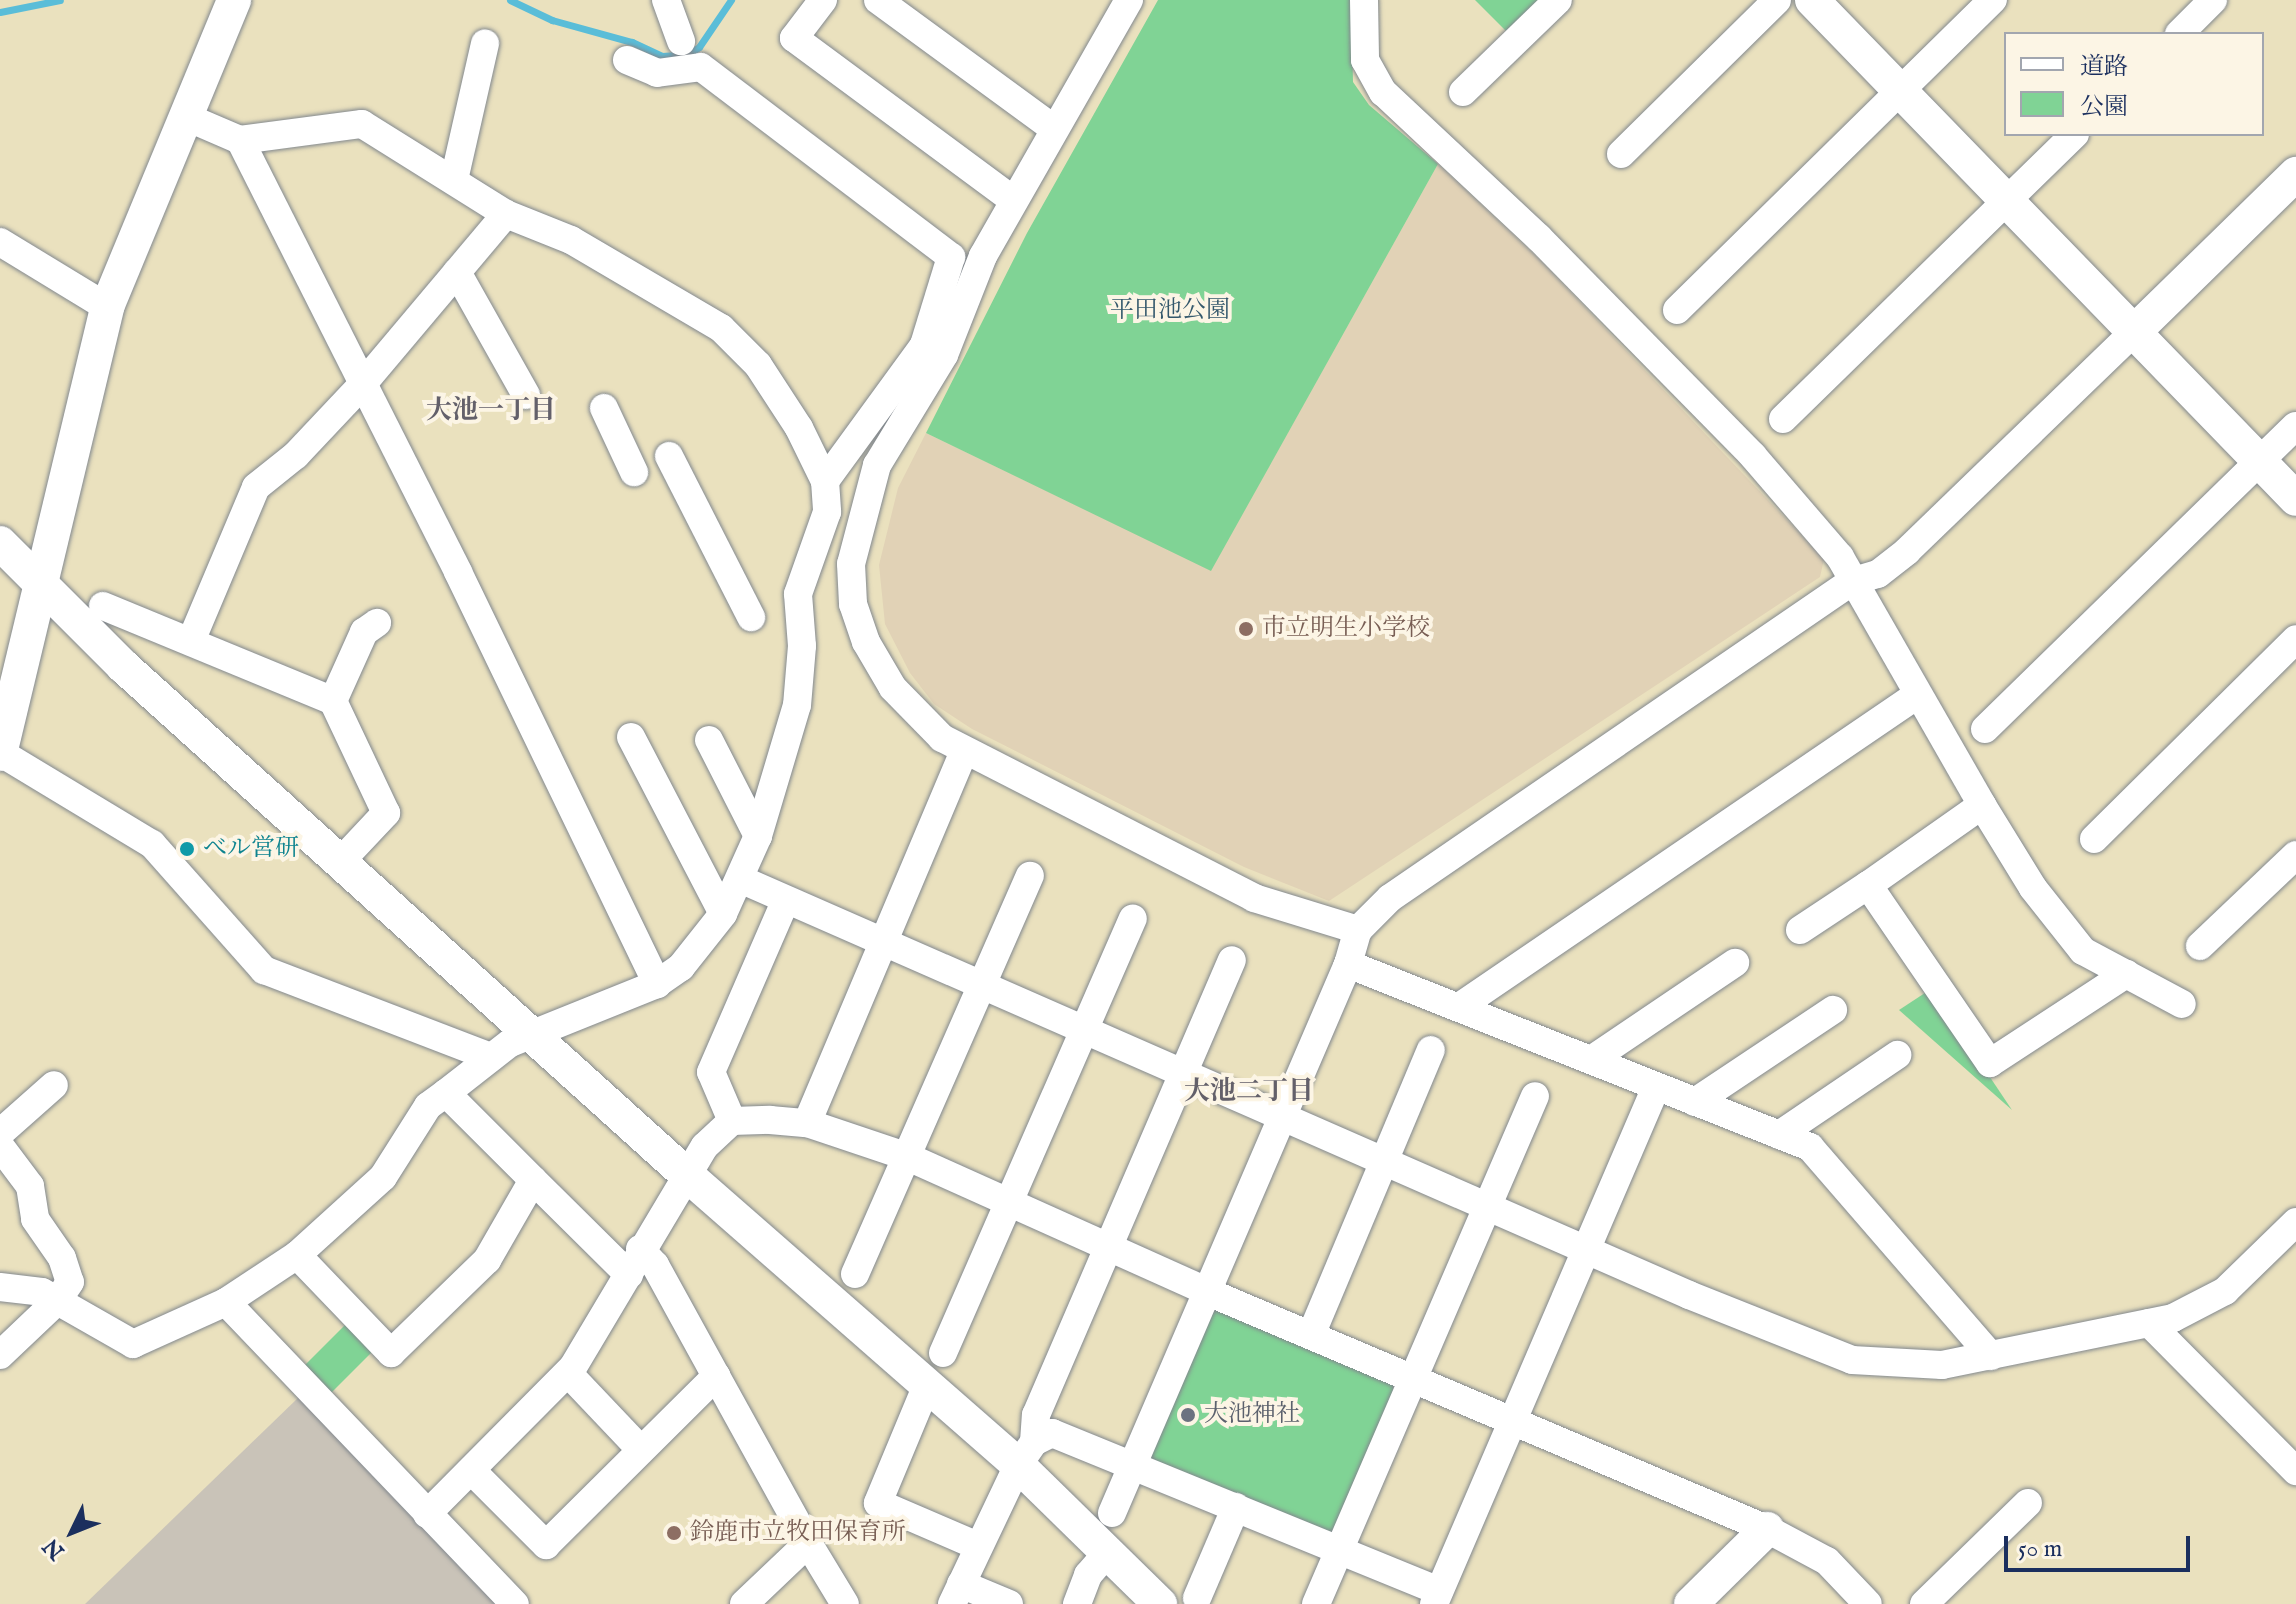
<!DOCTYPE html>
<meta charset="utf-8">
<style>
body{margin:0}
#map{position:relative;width:2296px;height:1604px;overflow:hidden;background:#eae1be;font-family:"IM FELL English","Noto Serif JP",serif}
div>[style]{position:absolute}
.built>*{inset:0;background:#e1d2b6}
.industrial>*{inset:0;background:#c9c3b8}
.green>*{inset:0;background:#80d395}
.stream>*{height:7px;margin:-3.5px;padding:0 3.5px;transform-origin:3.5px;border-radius:3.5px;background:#5abdd8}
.roads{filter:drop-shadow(0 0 2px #82888e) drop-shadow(0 0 2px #82888e)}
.minor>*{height:28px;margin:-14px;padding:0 14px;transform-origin:14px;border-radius:14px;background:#fff}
.tertiary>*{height:34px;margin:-17px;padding:0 17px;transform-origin:17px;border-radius:17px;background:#fff}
.dots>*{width:22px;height:22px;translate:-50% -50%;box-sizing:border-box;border:4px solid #fcf5e5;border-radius:50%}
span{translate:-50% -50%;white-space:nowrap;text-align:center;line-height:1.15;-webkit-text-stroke:8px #fcf5e5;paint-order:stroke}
.park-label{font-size:24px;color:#34586c}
.education-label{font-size:24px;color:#785e54}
.left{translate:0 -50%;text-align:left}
.culture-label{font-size:24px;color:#0d838f}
.worship-label{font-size:24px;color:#5b616d}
.neighbourhood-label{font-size:26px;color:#63606a;font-weight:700}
.legend{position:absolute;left:2004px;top:32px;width:260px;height:104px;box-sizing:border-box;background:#fcf5e5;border:2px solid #a2a6af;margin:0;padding:10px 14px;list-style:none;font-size:24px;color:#1b2f5e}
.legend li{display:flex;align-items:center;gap:16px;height:40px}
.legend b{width:40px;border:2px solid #a2a6af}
.north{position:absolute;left:32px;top:1492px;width:80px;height:80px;-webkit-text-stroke:6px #fcf5e5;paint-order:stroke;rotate:227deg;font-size:22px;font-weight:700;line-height:32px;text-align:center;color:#1b2f5e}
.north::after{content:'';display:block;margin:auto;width:28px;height:36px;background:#1b2f5e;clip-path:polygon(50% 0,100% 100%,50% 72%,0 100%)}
.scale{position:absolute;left:2004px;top:1536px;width:186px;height:36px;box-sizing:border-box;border:4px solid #1b2f5e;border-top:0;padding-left:10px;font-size:24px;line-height:28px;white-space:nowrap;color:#1b2f5e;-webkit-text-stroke:6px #fcf5e5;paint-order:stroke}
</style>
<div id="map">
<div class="built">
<i style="clip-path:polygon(1438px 164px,1541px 261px,1824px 559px,1820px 577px,1329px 901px,1244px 867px,972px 729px,934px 704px,910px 673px,885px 624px,879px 565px,898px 488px,926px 433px,1211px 570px)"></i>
</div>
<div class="industrial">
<i style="clip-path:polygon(299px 1397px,500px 1604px,85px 1604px)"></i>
</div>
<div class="green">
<i style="clip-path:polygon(1158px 0,1351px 0,1353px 82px,1369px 105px,1438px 164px,1211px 571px,926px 433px,1027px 233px)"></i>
<i style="clip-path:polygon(1475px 0,1547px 0,1511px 36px)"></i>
<i style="clip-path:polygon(1931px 989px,2012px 1110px,1899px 1010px)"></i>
<i style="clip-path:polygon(1210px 1303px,1392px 1382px,1395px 1394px,1331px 1539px,1146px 1462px)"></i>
<i style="clip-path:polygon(346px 1324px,373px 1351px,330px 1394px,303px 1367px)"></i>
</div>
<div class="stream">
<i style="left:510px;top:0;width:47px;rotate:25.5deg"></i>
<i style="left:552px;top:20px;width:83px;rotate:15.4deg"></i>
<i style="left:632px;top:42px;width:33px;rotate:25deg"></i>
<i style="left:662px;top:56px;width:26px;rotate:-4deg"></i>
<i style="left:688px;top:54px;width:13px;rotate:-32deg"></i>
<i style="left:699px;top:47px;width:57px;rotate:-55.8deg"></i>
<i style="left:0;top:12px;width:61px;rotate:-11.3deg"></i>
</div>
<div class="roads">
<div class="minor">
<i style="left:666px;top:0;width:44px;rotate:69.9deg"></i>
<i style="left:823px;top:0;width:48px;rotate:127.3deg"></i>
<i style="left:794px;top:38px;width:272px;rotate:36.5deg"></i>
<i style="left:878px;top:0;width:218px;rotate:36.2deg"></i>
<i style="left:1129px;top:0;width:295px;rotate:119.7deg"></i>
<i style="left:983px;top:256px;width:106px;rotate:111.5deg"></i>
<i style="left:944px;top:355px;width:129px;rotate:121.3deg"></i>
<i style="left:877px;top:465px;width:102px;rotate:104.7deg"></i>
<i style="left:851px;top:564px;width:40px;rotate:87.1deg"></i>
<i style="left:853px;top:604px;width:40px;rotate:71.1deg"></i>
<i style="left:866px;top:642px;width:53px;rotate:59.6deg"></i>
<i style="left:893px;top:688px;width:70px;rotate:45.6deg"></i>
<i style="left:942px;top:738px;width:351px;rotate:27.1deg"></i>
<i style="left:1254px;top:898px;width:109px;rotate:17.1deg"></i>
<i style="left:1364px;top:0;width:60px;rotate:89deg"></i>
<i style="left:1365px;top:60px;width:37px;rotate:61deg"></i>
<i style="left:1383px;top:92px;width:214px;rotate:43.1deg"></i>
<i style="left:1539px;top:238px;width:305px;rotate:45.5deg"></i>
<i style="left:1753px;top:456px;width:133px;rotate:49.3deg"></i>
<i style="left:1840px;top:557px;width:286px;rotate:60.2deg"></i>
<i style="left:1982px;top:805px;width:97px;rotate:58.4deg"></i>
<i style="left:2033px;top:888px;width:80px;rotate:51.6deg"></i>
<i style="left:2083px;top:951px;width:112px;rotate:28.2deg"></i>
<i style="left:2179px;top:34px;width:48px;rotate:-45deg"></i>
<i style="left:627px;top:60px;width:33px;rotate:23deg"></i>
<i style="left:657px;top:73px;width:44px;rotate:-7.8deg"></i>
<i style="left:701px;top:67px;width:314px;rotate:37.2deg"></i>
<i style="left:951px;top:257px;width:92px;rotate:107.1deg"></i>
<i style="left:1463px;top:92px;width:132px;rotate:-44.1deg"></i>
<i style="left:184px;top:116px;width:61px;rotate:23.2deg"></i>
<i style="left:240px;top:140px;width:123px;rotate:-7.5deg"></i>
<i style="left:362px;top:124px;width:170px;rotate:32deg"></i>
<i style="left:506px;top:214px;width:70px;rotate:21.8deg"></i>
<i style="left:571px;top:240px;width:174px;rotate:30.4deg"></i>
<i style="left:721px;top:328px;width:52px;rotate:45deg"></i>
<i style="left:758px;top:365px;width:75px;rotate:56.9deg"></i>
<i style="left:799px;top:428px;width:59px;rotate:63.9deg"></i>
<i style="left:825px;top:481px;width:31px;rotate:86deg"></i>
<i style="left:827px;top:512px;width:87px;rotate:109.5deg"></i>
<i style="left:798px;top:594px;width:52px;rotate:85.6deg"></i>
<i style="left:802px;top:646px;width:59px;rotate:94.8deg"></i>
<i style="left:797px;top:705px;width:137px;rotate:106.6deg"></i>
<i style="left:758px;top:836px;width:85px;rotate:114.2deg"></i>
<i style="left:723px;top:914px;width:68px;rotate:128.4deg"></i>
<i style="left:681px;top:967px;width:29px;rotate:145deg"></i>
<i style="left:657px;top:984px;width:158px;rotate:158.1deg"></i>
<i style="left:510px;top:1043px;width:81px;rotate:142deg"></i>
<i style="left:446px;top:1093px;width:123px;rotate:45deg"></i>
<i style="left:240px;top:140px;width:484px;rotate:63.2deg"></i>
<i style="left:458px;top:572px;width:458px;rotate:64.2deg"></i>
<i style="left:1621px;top:154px;width:219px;rotate:-44.6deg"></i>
<i style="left:454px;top:180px;width:140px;rotate:-77.2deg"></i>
<i style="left:0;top:242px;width:125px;rotate:31.3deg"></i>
<i style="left:457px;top:272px;width:141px;rotate:60.7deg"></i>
<i style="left:1677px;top:310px;width:443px;rotate:-44.5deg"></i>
<i style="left:604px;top:408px;width:71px;rotate:64.9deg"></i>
<i style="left:1783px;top:419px;width:408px;rotate:-44.3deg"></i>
<i style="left:669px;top:456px;width:181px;rotate:63deg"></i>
<i style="left:825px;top:481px;width:168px;rotate:-53.9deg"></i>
<i style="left:924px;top:345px;width:18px;rotate:29deg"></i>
<i style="left:103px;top:606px;width:249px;rotate:22.4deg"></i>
<i style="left:191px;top:641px;width:167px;rotate:-67.1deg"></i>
<i style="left:256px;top:487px;width:51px;rotate:-38.7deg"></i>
<i style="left:296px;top:455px;width:95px;rotate:-46.7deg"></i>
<i style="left:361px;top:386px;width:225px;rotate:-49.9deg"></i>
<i style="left:1985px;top:729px;width:434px;rotate:-44.3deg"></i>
<i style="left:631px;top:737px;width:199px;rotate:62.5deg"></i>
<i style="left:709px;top:740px;width:108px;rotate:63deg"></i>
<i style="left:1px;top:753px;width:176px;rotate:31.1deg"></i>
<i style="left:152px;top:844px;width:169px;rotate:48.4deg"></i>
<i style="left:264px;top:970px;width:243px;rotate:21deg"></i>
<i style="left:1982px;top:805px;width:139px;rotate:144.9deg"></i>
<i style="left:1868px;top:885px;width:216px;rotate:55.6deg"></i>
<i style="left:1990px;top:1063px;width:163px;rotate:-33.2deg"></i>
<i style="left:2094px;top:839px;width:284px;rotate:-44.7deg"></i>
<i style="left:341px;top:861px;width:66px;rotate:-46.8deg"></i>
<i style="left:386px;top:813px;width:124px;rotate:-115.3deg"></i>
<i style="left:333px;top:701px;width:76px;rotate:-65.8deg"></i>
<i style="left:364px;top:632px;width:16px;rotate:-35deg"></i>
<i style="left:740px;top:879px;width:1036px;rotate:23.67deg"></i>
<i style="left:1689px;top:1295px;width:175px;rotate:21.7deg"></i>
<i style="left:1852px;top:1360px;width:90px;rotate:3.2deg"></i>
<i style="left:1942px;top:1365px;width:236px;rotate:-11.5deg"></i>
<i style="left:2173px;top:1318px;width:59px;rotate:-27.4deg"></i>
<i style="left:2225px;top:1291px;width:99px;rotate:-44.2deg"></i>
<i style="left:1800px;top:930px;width:82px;rotate:-33.5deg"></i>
<i style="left:2200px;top:946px;width:132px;rotate:-43.5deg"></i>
<i style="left:1459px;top:1007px;width:554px;rotate:-34.26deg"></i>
<i style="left:1591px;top:1060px;width:174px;rotate:-34deg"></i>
<i style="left:1695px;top:1102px;width:166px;rotate:-33.7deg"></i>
<i style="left:732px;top:1121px;width:53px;rotate:-113.2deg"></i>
<i style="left:711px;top:1072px;width:185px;rotate:-66.5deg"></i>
<i style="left:807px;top:1123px;width:403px;rotate:-67.1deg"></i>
<i style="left:0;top:1133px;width:72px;rotate:-41.6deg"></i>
<i style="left:1779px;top:1135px;width:143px;rotate:-34.1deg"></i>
<i style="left:0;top:1146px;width:50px;rotate:53.1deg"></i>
<i style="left:30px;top:1186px;width:33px;rotate:81deg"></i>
<i style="left:35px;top:1219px;width:47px;rotate:55.3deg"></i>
<i style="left:62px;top:1258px;width:25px;rotate:72deg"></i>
<i style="left:70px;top:1282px;width:22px;rotate:124deg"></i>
<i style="left:58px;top:1300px;width:80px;rotate:136.5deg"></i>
<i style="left:640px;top:1249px;width:22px;rotate:47deg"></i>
<i style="left:655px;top:1265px;width:127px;rotate:61.2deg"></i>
<i style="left:297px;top:1255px;width:116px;rotate:-42.2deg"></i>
<i style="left:383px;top:1177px;width:84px;rotate:-57.6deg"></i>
<i style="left:428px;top:1106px;width:22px;rotate:-36deg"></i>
<i style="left:855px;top:1274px;width:435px;rotate:-66.3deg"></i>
<i style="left:0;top:1287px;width:42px;rotate:6.8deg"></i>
<i style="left:42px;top:1292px;width:105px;rotate:29.7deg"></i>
<i style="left:133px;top:1344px;width:102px;rotate:-24.3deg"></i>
<i style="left:226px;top:1302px;width:418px;rotate:46.3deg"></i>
<i style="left:226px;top:1302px;width:85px;rotate:-33.5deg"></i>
<i style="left:297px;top:1255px;width:136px;rotate:46.2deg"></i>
<i style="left:391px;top:1353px;width:134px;rotate:-44.1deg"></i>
<i style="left:487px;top:1260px;width:92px;rotate:-60.1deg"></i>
<i style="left:533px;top:1180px;width:135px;rotate:44.7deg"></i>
<i style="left:2149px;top:1323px;width:209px;rotate:45.2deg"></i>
<i style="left:1311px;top:1335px;width:309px;rotate:-67.2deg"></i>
<i style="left:943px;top:1353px;width:474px;rotate:-66.4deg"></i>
<i style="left:1991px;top:1356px;width:276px;rotate:-130.9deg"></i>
<i style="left:1810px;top:1147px;width:497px;rotate:-158.4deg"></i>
<i style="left:1348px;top:964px;width:35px;rotate:-74deg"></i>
<i style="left:1358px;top:930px;width:45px;rotate:-45deg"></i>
<i style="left:1390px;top:898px;width:559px;rotate:-34.43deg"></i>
<i style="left:1851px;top:582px;width:28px;rotate:-17deg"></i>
<i style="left:1878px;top:574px;width:37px;rotate:-38deg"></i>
<i style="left:1907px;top:551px;width:314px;rotate:-44deg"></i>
<i style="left:568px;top:1373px;width:105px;rotate:46.5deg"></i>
<i style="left:927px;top:1385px;width:128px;rotate:112.6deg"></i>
<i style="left:878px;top:1503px;width:109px;rotate:23.3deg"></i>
<i style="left:1034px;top:1442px;width:27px;rotate:-86deg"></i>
<i style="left:1036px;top:1415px;width:495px;rotate:-66.7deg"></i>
<i style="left:472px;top:1471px;width:105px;rotate:45deg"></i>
<i style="left:546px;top:1545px;width:240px;rotate:-44.8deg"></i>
<i style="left:716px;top:1376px;width:191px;rotate:61.1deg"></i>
<i style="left:1112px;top:1513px;width:598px;rotate:-66.74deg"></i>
<i style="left:427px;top:1514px;width:207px;rotate:-45.2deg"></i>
<i style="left:573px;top:1367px;width:257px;rotate:-59.2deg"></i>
<i style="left:705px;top:1146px;width:37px;rotate:-43deg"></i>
<i style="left:732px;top:1121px;width:38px;rotate:-2deg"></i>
<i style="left:770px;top:1120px;width:37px;rotate:5deg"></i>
<i style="left:807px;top:1123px;width:107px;rotate:18.6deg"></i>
<i style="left:908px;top:1157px;width:329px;rotate:24.2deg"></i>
<i style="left:1208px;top:1292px;width:607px;rotate:22.98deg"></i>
<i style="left:1767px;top:1529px;width:68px;rotate:28.1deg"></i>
<i style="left:1827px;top:1561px;width:59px;rotate:46.4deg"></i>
<i style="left:961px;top:1584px;width:52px;rotate:22.6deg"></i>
<i style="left:1197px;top:1598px;width:99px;rotate:-66.8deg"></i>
<i style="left:744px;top:1604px;width:88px;rotate:-43.6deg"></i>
<i style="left:808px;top:1543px;width:71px;rotate:58.8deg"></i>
<i style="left:952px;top:1604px;width:154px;rotate:-64.6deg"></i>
<i style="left:1018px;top:1465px;width:28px;rotate:-55deg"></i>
<i style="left:1034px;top:1442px;width:20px;rotate:-27deg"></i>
<i style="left:1052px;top:1433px;width:418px;rotate:22.2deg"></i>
<i style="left:1077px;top:1604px;width:31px;rotate:-69deg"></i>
<i style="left:1088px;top:1575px;width:29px;rotate:-49deg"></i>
<i style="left:1316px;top:1604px;width:553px;rotate:-66.68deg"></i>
<i style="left:1434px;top:1604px;width:563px;rotate:-66.76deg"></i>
<i style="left:1924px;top:1604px;width:145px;rotate:-44.2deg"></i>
</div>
<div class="tertiary">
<i style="left:1812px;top:0;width:695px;rotate:45.87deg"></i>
<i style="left:2133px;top:333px;width:228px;rotate:-44.3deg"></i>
<i style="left:0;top:543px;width:174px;rotate:45deg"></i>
<i style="left:123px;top:666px;width:760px;rotate:42.07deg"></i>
<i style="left:687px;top:1175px;width:440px;rotate:41.2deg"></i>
<i style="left:1018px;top:1465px;width:199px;rotate:44.4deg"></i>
<i style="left:0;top:754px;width:460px;rotate:-76.5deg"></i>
<i style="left:107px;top:307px;width:332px;rotate:-67.5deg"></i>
<i style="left:1691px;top:1604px;width:107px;rotate:-44.6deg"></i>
</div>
</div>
<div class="dots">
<i style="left:1246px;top:629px;background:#8d6e63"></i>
<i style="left:187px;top:849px;background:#0f9aa8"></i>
<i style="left:1188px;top:1415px;background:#6b7280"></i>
<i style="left:674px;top:1533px;background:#8d6e63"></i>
</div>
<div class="park-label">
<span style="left:1170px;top:311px">平田池公園</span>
</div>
<div class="education-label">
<span class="left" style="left:1262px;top:629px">市立明生小学校</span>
<span class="left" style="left:690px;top:1533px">鈴鹿市立牧田保育所</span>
</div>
<div class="culture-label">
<span class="left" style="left:203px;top:849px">べル営研</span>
</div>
<div class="worship-label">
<span class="left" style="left:1204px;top:1415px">大池神社</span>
</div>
<div class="neighbourhood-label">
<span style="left:491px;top:411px">大池一丁目</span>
<span style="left:1249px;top:1092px">大池二丁目</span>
</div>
<ul class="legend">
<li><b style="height:10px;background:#fff"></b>道路</li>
<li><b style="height:22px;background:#80d395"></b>公園</li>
</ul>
<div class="north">N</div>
<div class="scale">50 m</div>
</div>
